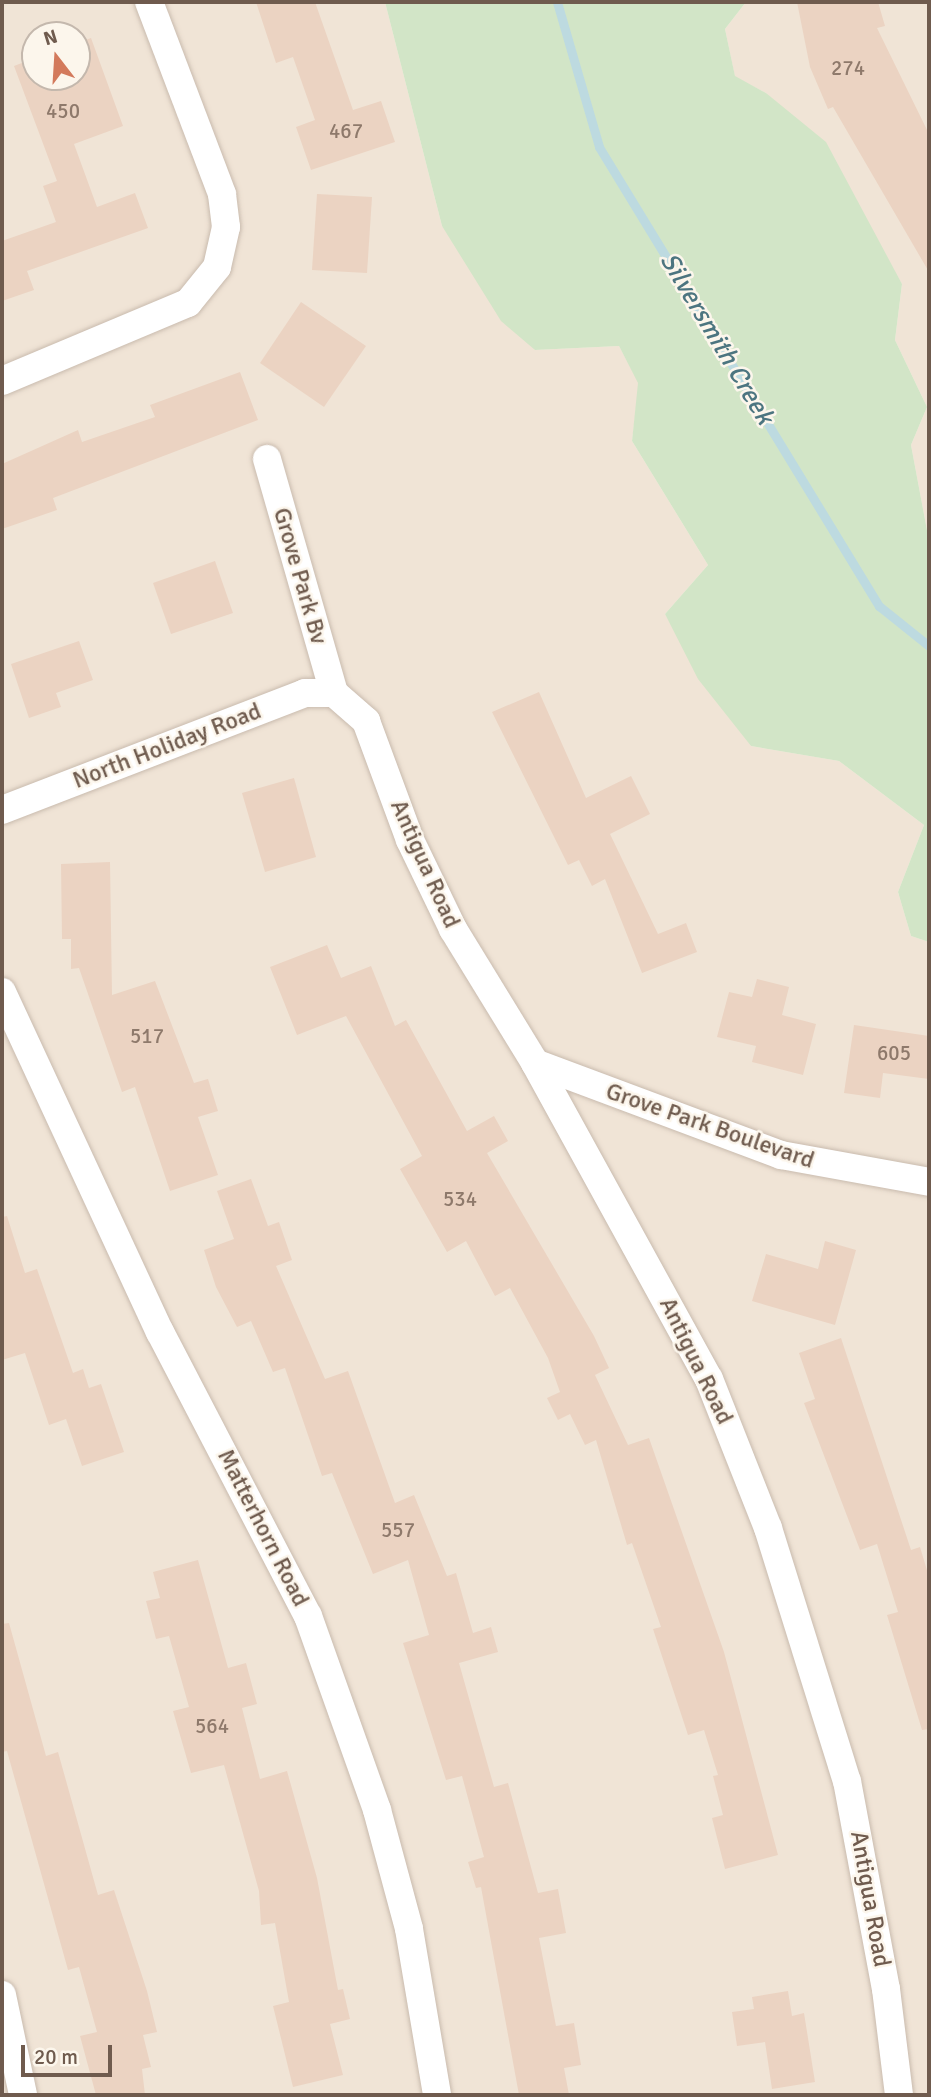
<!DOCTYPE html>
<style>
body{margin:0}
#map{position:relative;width:931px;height:2097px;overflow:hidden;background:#f9f2e6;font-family:Signika,sans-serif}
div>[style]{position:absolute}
.residential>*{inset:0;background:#f0e4d6}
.green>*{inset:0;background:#d2e5c7}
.stream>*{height:9px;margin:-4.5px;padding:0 4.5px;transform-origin:4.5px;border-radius:4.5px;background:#bddae0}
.building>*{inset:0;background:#ebd3c2}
.roads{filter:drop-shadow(0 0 2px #c9bbae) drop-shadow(0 0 2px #c9bbae)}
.minor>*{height:28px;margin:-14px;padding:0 14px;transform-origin:14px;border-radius:14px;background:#fff}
span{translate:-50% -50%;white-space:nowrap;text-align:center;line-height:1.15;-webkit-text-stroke:5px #fcf6ec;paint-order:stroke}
.number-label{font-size:21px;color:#8e796b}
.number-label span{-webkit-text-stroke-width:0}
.street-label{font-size:24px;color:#6f5b4e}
.water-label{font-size:26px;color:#4c7580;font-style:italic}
.frame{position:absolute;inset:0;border:4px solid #6f5b4e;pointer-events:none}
.north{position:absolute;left:21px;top:21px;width:70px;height:70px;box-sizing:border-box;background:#fcf6ec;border:2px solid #c4b8ad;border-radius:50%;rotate:343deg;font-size:19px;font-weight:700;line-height:28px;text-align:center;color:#6f5b4e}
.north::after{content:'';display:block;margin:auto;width:24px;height:32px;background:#d37a5c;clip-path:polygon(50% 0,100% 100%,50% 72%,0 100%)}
.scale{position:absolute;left:21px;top:2045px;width:91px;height:32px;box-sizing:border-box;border:4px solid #6f5b4e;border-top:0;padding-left:9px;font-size:21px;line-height:24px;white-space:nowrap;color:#6f5b4e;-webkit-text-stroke:5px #fcf6ec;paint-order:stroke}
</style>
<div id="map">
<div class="residential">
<i style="clip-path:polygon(evenodd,2px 2px,385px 2px,442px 226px,535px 350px,619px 346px,639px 383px,632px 441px,708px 565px,665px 614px,751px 746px,839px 761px,924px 825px,898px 892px,911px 936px,929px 942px,929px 2095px,2px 2095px,2px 2px,35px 35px,77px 35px,77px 77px,35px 77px,35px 35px)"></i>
<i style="clip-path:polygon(746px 2px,929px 2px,929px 541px,911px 445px,927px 407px,895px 340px,902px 284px,766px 93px,735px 77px,725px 29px)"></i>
</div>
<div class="green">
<i style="clip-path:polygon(385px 2px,746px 2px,725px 29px,735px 76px,766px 93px,826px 142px,902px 284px,895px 340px,927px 407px,911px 445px,929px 541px,929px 942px,911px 936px,898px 892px,924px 825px,839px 761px,751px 746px,698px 679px,665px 614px,708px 565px,632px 441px,638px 383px,619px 346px,535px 350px,501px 321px,442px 226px)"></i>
</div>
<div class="stream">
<i style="left:557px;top:2px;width:151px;rotate:73.8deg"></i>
<i style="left:599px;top:147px;width:538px;rotate:58.62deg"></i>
<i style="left:879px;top:606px;width:64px;rotate:38.7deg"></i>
</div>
<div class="building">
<i style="clip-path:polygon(256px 2px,315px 2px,353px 110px,381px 101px,395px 142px,311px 170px,296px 127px,315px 120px,293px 57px,276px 63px)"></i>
<i style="clip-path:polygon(797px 2px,878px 2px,885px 26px,877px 28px,929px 134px,929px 272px,833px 107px,828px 109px,810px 67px)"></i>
<i style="clip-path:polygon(91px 38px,123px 126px,74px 144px,97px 207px,135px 193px,148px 228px,27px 271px,34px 290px,2px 301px,2px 241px,56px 222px,43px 186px,57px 181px,14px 66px,35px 58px,35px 77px,77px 77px,77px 43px)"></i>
<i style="clip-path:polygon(317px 194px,372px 197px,367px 273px,312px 270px)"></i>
<i style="clip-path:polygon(301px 302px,366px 346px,324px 407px,260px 363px)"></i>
<i style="clip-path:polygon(240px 372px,258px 420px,53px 498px,57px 510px,2px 529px,2px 464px,78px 430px,82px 442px,155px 417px,150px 405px)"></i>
<i style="clip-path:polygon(215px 561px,233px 613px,171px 634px,153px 583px)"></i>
<i style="clip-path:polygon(79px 641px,93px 680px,56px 693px,61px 707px,29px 718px,11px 664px)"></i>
<i style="clip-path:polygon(539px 692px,586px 798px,631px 776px,650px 814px,610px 834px,658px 934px,686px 923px,697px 952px,642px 973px,605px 879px,592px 886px,579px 860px,568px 865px,492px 712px)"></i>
<i style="clip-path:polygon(294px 778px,316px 857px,265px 872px,242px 793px)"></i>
<i style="clip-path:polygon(110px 862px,112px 995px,155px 981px,194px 1083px,208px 1079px,218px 1111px,198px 1117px,218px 1175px,170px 1191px,135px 1087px,122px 1092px,79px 968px,71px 969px,71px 939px,62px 939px,61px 864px)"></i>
<i style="clip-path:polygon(327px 945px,341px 978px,371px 966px,395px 1026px,406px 1020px,467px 1131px,494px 1116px,508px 1141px,487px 1153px,594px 1336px,609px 1368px,595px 1375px,628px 1445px,649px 1438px,724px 1652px,778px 1855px,725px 1869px,712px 1818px,723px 1815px,713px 1776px,718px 1775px,704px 1730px,688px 1735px,653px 1629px,661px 1627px,632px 1543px,627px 1545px,596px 1440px,585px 1445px,570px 1414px,558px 1420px,547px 1398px,560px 1392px,548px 1358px,510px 1288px,495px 1296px,466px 1241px,447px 1252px,400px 1169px,422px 1156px,346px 1016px,297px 1035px,270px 967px)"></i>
<i style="clip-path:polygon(757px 979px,789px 987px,782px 1015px,816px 1024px,803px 1075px,752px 1062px,756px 1046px,717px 1037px,729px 992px,752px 997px)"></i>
<i style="clip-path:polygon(854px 1025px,929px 1036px,929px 1079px,883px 1073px,880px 1098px,844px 1093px)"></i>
<i style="clip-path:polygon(251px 1179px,268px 1226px,279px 1222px,292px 1260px,276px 1266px,325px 1379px,348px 1371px,395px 1503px,414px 1495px,447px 1576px,456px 1573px,473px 1633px,491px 1627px,498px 1652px,459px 1663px,494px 1787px,508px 1783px,538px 1893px,558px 1889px,566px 1933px,539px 1938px,556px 2026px,574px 2023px,581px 2065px,564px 2068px,569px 2095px,519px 2095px,481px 1887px,476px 1888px,468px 1862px,484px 1857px,462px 1776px,446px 1780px,403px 1643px,429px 1635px,408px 1560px,373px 1574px,332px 1473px,322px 1476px,285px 1368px,273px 1372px,251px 1321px,237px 1327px,216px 1287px,204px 1250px,234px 1239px,217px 1191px)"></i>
<i style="clip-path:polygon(7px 1216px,25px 1273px,37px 1269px,73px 1373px,83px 1369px,89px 1388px,101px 1384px,124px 1452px,82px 1466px,66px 1419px,49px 1425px,25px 1353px,2px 1360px,2px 1217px)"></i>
<i style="clip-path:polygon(825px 1241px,856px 1250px,835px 1325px,752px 1301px,766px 1254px,818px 1269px)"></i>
<i style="clip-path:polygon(841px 1338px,911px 1550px,920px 1547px,929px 1577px,929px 1729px,922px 1730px,887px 1615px,898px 1612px,877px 1544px,860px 1550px,804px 1403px,815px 1399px,799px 1353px)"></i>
<i style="clip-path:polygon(198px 1560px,228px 1668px,246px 1663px,257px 1704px,242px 1708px,260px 1779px,287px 1771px,317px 1878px,338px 1990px,343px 1989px,350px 2019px,330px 2024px,343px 2075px,293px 2087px,273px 2006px,289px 2002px,275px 1923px,261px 1925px,259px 1891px,224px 1765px,191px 1773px,173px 1711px,189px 1707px,169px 1636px,156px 1639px,146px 1601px,160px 1598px,153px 1572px)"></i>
<i style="clip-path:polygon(9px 1623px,46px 1756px,58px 1752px,98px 1895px,114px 1890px,147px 1991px,157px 2032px,143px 2035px,151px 2067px,142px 2069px,145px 2095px,96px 2095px,80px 2036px,97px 2032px,79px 1967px,68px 1970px,7px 1751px,2px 1752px,2px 1624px)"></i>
<i style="clip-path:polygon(788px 1991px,792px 2016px,804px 2013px,815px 2082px,772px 2089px,765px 2042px,737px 2046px,732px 2012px,754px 2009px,752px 1997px)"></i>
</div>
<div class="roads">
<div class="minor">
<i style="left:2px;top:381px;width:202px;rotate:-22.8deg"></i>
<i style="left:188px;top:303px;width:46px;rotate:-51.1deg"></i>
<i style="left:217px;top:267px;width:41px;rotate:-77.3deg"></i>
<i style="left:226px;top:227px;width:33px;rotate:-97deg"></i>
<i style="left:222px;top:194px;width:205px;rotate:-110.8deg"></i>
<i style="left:267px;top:459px;width:243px;rotate:74deg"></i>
<i style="left:2px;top:810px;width:325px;rotate:-21.1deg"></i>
<i style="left:305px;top:693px;width:29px"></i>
<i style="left:334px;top:693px;width:43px;rotate:41.2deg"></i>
<i style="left:366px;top:721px;width:127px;rotate:69.7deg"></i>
<i style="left:410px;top:840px;width:99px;rotate:64.2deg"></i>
<i style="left:453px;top:929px;width:157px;rotate:58.5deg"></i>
<i style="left:535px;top:1063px;width:361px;rotate:61.2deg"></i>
<i style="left:709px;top:1379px;width:160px;rotate:68.4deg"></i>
<i style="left:768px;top:1528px;width:265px;rotate:72.7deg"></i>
<i style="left:847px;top:1781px;width:212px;rotate:79.4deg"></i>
<i style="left:886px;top:1989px;width:107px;rotate:83deg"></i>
<i style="left:2px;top:992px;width:375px;rotate:65.1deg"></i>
<i style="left:160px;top:1332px;width:320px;rotate:62.5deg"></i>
<i style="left:308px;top:1616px;width:206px;rotate:70.4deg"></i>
<i style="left:377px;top:1810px;width:123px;rotate:74.9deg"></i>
<i style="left:409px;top:1929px;width:168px;rotate:80.4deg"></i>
<i style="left:535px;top:1063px;width:263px;rotate:20.5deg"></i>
<i style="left:781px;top:1155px;width:150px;rotate:10.3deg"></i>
<i style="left:2px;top:1995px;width:102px;rotate:78.1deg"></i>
</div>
</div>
<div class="number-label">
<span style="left:848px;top:68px">274</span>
<span style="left:63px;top:111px">450</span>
<span style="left:346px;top:131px">467</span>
<span style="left:147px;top:1036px">517</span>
<span style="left:894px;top:1053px">605</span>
<span style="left:460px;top:1199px">534</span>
<span style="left:398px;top:1530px">557</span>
<span style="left:212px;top:1726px">564</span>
</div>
<div class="street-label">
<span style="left:300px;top:576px;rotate:74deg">Grove Park Bv</span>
<span style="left:167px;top:746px;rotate:-21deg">North Holiday Road</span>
<span style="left:425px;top:864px;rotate:66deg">Antigua Road</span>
<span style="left:710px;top:1126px;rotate:19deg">Grove Park Boulevard</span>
<span style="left:696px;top:1361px;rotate:64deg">Antigua Road</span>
<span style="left:263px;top:1528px;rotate:63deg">Matterhorn Road</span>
<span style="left:870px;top:1899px;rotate:80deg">Antigua Road</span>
</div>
<div class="water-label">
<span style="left:716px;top:339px;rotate:59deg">Silversmith Creek</span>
</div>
<div class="frame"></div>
<div class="north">N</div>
<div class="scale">20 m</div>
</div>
